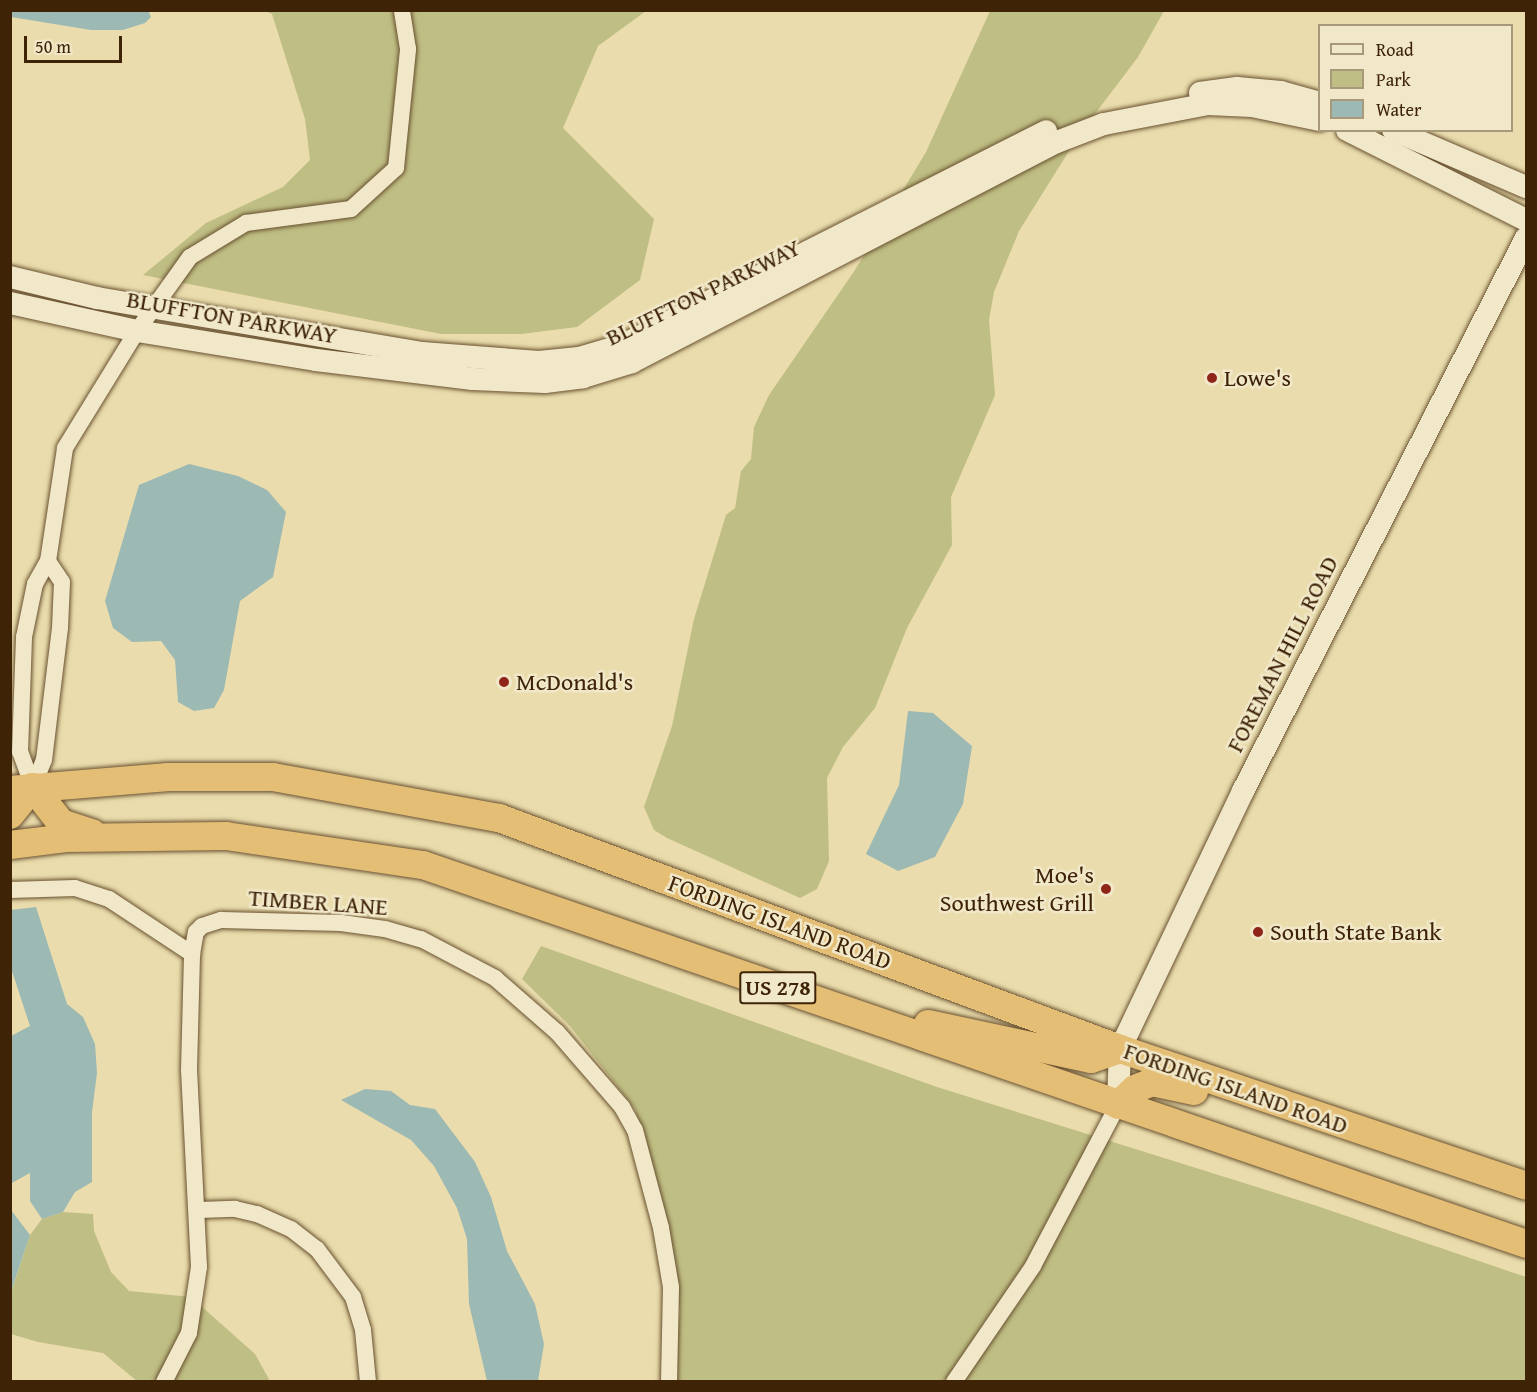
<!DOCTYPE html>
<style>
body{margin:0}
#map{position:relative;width:1537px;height:1392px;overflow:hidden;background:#eadcac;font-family:"Gentium Book Plus",serif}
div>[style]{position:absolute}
.green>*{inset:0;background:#bfbe84}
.water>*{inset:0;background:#9cb9b4}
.roads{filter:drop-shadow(0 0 2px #695130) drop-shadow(0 0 2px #695130)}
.street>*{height:16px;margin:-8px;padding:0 8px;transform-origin:8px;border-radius:8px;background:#f1e8c9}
.secondary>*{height:22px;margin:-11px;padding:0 11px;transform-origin:11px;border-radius:11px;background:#f1e8c9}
.highway>*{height:28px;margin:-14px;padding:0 14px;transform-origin:14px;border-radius:14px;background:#e5be76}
.dots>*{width:16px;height:16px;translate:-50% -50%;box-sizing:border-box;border:3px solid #f1e8c9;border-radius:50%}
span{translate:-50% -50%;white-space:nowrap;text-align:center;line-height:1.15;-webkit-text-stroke:5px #f1e8c9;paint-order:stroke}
.shield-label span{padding:2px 4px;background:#f1e8c9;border:2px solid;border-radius:4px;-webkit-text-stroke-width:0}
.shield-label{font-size:22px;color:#3e2306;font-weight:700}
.street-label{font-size:24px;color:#3e2306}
.poi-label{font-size:24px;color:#3e2306}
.left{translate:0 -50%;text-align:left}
.right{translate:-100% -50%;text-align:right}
.frame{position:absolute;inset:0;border:12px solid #3e2306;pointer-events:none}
.legend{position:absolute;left:1318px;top:24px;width:195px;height:108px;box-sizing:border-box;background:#f1e8c9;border:2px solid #a9997b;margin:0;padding:8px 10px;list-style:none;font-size:18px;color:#3e2306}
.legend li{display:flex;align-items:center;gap:12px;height:30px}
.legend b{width:30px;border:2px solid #a9997b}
.scale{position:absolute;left:24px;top:36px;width:98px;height:27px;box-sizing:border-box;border:3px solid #3e2306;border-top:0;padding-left:8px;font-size:18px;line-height:21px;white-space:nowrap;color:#3e2306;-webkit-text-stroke:4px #f1e8c9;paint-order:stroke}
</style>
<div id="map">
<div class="green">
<i style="clip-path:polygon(265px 11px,646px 11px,598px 46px,563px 128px,654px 219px,640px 280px,577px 327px,521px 334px,441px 334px,143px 275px,206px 223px,283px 187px,310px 160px,305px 119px,272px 14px)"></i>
<i style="clip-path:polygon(990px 11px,1164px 11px,1138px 57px,1079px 135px,1019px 231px,994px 292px,989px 320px,995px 395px,951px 497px,952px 545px,907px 628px,875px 708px,843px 747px,827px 778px,829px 861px,817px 889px,800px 898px,667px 838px,654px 830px,644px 807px,672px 726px,694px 619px,726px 515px,735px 508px,741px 471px,751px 459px,754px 427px,769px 395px,855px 270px,926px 152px)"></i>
<i style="clip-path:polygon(541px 946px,937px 1087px,1314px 1205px,1526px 1277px,1526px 1381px,673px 1381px,680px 1310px,668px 1227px,635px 1109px,570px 1026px,522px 979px)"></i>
<i style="clip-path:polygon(63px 1212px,93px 1214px,94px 1231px,111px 1272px,129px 1291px,191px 1297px,255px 1354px,270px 1381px,137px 1381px,103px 1353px,38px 1342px,11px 1334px,11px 1293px,30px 1235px,42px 1219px)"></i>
</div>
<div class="water">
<i style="clip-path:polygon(11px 10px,148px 10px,151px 17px,145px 23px,123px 30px,91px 30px,11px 17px)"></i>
<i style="clip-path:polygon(189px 464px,238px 476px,267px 490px,286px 512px,273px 577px,240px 601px,224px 690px,214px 708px,194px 711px,178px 702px,175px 660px,161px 641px,132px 642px,113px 628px,105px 601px,139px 485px)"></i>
<i style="clip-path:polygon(908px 711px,933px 713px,972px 746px,963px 804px,935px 857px,898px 871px,866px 854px,899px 785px)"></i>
<i style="clip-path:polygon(36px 907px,67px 1004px,83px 1017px,95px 1044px,97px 1073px,92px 1112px,92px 1182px,75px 1192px,63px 1212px,42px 1219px,30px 1201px,30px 1173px,10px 1184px,11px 1036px,30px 1026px,11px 968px,11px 910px)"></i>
<i style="clip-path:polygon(365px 1089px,391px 1091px,410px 1105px,435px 1109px,475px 1162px,491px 1197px,507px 1251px,535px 1304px,544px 1344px,538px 1381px,487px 1381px,469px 1304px,467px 1239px,457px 1208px,434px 1166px,411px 1140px,341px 1100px)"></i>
<i style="clip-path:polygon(11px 1210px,30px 1235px,11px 1292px)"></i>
</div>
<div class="roads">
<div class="street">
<i style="left:33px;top:787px;width:37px;rotate:-110deg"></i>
<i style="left:20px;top:752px;width:115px;rotate:-88deg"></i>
<i style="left:24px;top:637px;width:54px;rotate:-78.3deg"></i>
<i style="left:35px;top:584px;width:26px;rotate:-61deg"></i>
<i style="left:48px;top:561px;width:114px;rotate:-81.4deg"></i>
<i style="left:65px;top:448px;width:137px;rotate:-58.4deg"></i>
<i style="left:137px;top:331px;width:91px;rotate:-54.4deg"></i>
<i style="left:190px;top:257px;width:66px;rotate:-31.3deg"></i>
<i style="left:246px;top:223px;width:106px;rotate:-7.6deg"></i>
<i style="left:351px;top:209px;width:61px;rotate:-42.3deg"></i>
<i style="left:396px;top:168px;width:120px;rotate:-84.2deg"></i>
<i style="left:408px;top:49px;width:39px;rotate:-99deg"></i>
<i style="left:33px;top:787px;width:29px;rotate:-68deg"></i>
<i style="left:44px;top:760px;width:133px;rotate:-83.1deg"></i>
<i style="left:60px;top:628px;width:46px;rotate:-87.5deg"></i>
<i style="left:62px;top:582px;width:25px;rotate:-124deg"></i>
<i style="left:10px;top:890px;width:65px;rotate:-1.8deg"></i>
<i style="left:75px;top:888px;width:36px;rotate:18deg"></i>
<i style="left:109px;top:899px;width:100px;rotate:33.5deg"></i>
<i style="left:199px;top:1210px;width:36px;rotate:-2deg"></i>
<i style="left:235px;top:1209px;width:23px;rotate:13deg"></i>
<i style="left:257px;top:1214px;width:37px;rotate:24deg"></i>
<i style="left:291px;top:1229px;width:33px;rotate:38deg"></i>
<i style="left:317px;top:1249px;width:60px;rotate:53.1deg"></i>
<i style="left:353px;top:1297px;width:34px;rotate:73deg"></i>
<i style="left:363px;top:1330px;width:52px;rotate:84.5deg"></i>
<i style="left:164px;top:1382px;width:55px;rotate:-63deg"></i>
<i style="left:189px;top:1333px;width:67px;rotate:-81.4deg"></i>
<i style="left:199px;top:1267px;width:197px;rotate:-92.9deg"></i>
<i style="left:189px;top:1070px;width:116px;rotate:-88.5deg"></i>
<i style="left:192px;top:954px;width:22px;rotate:-80deg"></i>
<i style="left:196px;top:932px;width:8px;rotate:-45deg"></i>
<i style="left:202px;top:926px;width:20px;rotate:-18deg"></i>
<i style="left:221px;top:920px;width:120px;rotate:1.4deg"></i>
<i style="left:341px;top:923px;width:44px;rotate:7.8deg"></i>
<i style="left:385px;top:929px;width:37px;rotate:16deg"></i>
<i style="left:421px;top:939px;width:84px;rotate:27.8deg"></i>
<i style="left:495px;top:978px;width:82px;rotate:41.1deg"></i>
<i style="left:557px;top:1032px;width:99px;rotate:49.1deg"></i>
<i style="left:622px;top:1107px;width:26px;rotate:61deg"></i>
<i style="left:635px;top:1130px;width:101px;rotate:75.1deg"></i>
<i style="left:661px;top:1228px;width:60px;rotate:80.4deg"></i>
<i style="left:671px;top:1287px;width:95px;rotate:91.2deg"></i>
<i style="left:954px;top:1382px;width:140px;rotate:-55.7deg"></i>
<i style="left:1033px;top:1266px;width:182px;rotate:-62.2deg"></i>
</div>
<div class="secondary">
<i style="left:1200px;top:93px;width:37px;rotate:-8deg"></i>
<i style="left:1237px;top:88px;width:44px;rotate:5.2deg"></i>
<i style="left:1281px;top:92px;width:41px;rotate:15.8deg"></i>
<i style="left:1347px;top:130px;width:200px;rotate:26.7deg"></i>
<i style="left:1393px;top:130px;width:145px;rotate:23.2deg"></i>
<i style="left:10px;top:277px;width:89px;rotate:13.6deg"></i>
<i style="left:97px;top:298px;width:330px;rotate:9.6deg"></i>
<i style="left:422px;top:353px;width:117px;rotate:4.4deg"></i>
<i style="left:539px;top:362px;width:40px;rotate:-5.7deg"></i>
<i style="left:579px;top:358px;width:46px;rotate:-16.5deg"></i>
<i style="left:623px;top:345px;width:474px;rotate:-26.8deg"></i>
<i style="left:10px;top:303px;width:130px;rotate:12.4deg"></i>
<i style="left:137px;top:331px;width:181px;rotate:9.2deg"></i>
<i style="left:316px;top:360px;width:158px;rotate:6.9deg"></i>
<i style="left:473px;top:379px;width:72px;rotate:2.4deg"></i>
<i style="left:545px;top:382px;width:38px;rotate:-7deg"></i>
<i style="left:583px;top:377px;width:51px;rotate:-17deg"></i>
<i style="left:632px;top:362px;width:479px;rotate:-27.4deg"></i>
<i style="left:1057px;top:142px;width:50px;rotate:-21deg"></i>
<i style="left:1104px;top:124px;width:106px;rotate:-10.9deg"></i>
<i style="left:1208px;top:104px;width:44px;rotate:2.6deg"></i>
<i style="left:1252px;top:106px;width:69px;rotate:11.6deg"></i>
<i style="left:1118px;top:1105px;width:56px;rotate:-88deg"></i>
<i style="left:1120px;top:1049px;width:286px;rotate:-64.5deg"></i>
<i style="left:1243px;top:791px;width:621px;rotate:-62.9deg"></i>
</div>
<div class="highway">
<i style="left:33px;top:787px;width:46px;rotate:52.1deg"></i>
<i style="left:61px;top:823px;width:33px;rotate:18deg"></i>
<i style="left:10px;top:790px;width:159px;rotate:-4.7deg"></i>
<i style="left:168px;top:777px;width:105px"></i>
<i style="left:273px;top:777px;width:230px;rotate:10.3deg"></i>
<i style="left:499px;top:818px;width:663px;rotate:20.4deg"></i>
<i style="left:1120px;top:1049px;width:428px;rotate:18.6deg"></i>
<i style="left:10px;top:815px;width:36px;rotate:-51deg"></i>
<i style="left:10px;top:845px;width:56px;rotate:-7.1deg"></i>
<i style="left:66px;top:838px;width:160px;rotate:-0.7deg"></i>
<i style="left:226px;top:836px;width:199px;rotate:8.4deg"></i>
<i style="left:423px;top:865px;width:1166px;rotate:18.96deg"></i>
<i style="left:928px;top:1024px;width:167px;rotate:12.1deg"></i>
<i style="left:1091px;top:1059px;width:31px;rotate:-19deg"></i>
<i style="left:1118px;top:1105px;width:23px;rotate:-43deg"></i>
<i style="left:1135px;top:1089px;width:18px;rotate:-22deg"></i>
<i style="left:1152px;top:1082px;width:43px;rotate:12.1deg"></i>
</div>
</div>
<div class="dots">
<i style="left:1212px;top:378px;background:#8f2418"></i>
<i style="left:504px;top:682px;background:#8f2418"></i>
<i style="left:1106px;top:889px;background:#8f2418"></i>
<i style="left:1258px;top:932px;background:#8f2418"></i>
</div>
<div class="shield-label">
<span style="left:778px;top:988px">US 278</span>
</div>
<div class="street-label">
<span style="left:703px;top:292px;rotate:-26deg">BLUFFTON PARKWAY</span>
<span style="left:232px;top:317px;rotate:10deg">BLUFFTON PARKWAY</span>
<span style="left:1282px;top:654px;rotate:-63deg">FOREMAN HILL ROAD</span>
<span style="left:318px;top:902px;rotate:4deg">TIMBER LANE</span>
<span style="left:780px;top:922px;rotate:20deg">FORDING ISLAND ROAD</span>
<span style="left:1236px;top:1088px;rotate:19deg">FORDING ISLAND ROAD</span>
</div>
<div class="poi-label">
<span class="left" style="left:1224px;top:378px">Lowe's</span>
<span class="left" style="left:516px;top:682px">McDonald's</span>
<span class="right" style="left:1094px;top:889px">Moe's<br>Southwest Grill</span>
<span class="left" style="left:1270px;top:932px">South State Bank</span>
</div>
<div class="frame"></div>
<ul class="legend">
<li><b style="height:8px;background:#f1e8c9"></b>Road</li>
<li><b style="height:16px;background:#bfbe84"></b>Park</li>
<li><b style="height:16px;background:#9cb9b4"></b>Water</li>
</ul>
<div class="scale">50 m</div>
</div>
